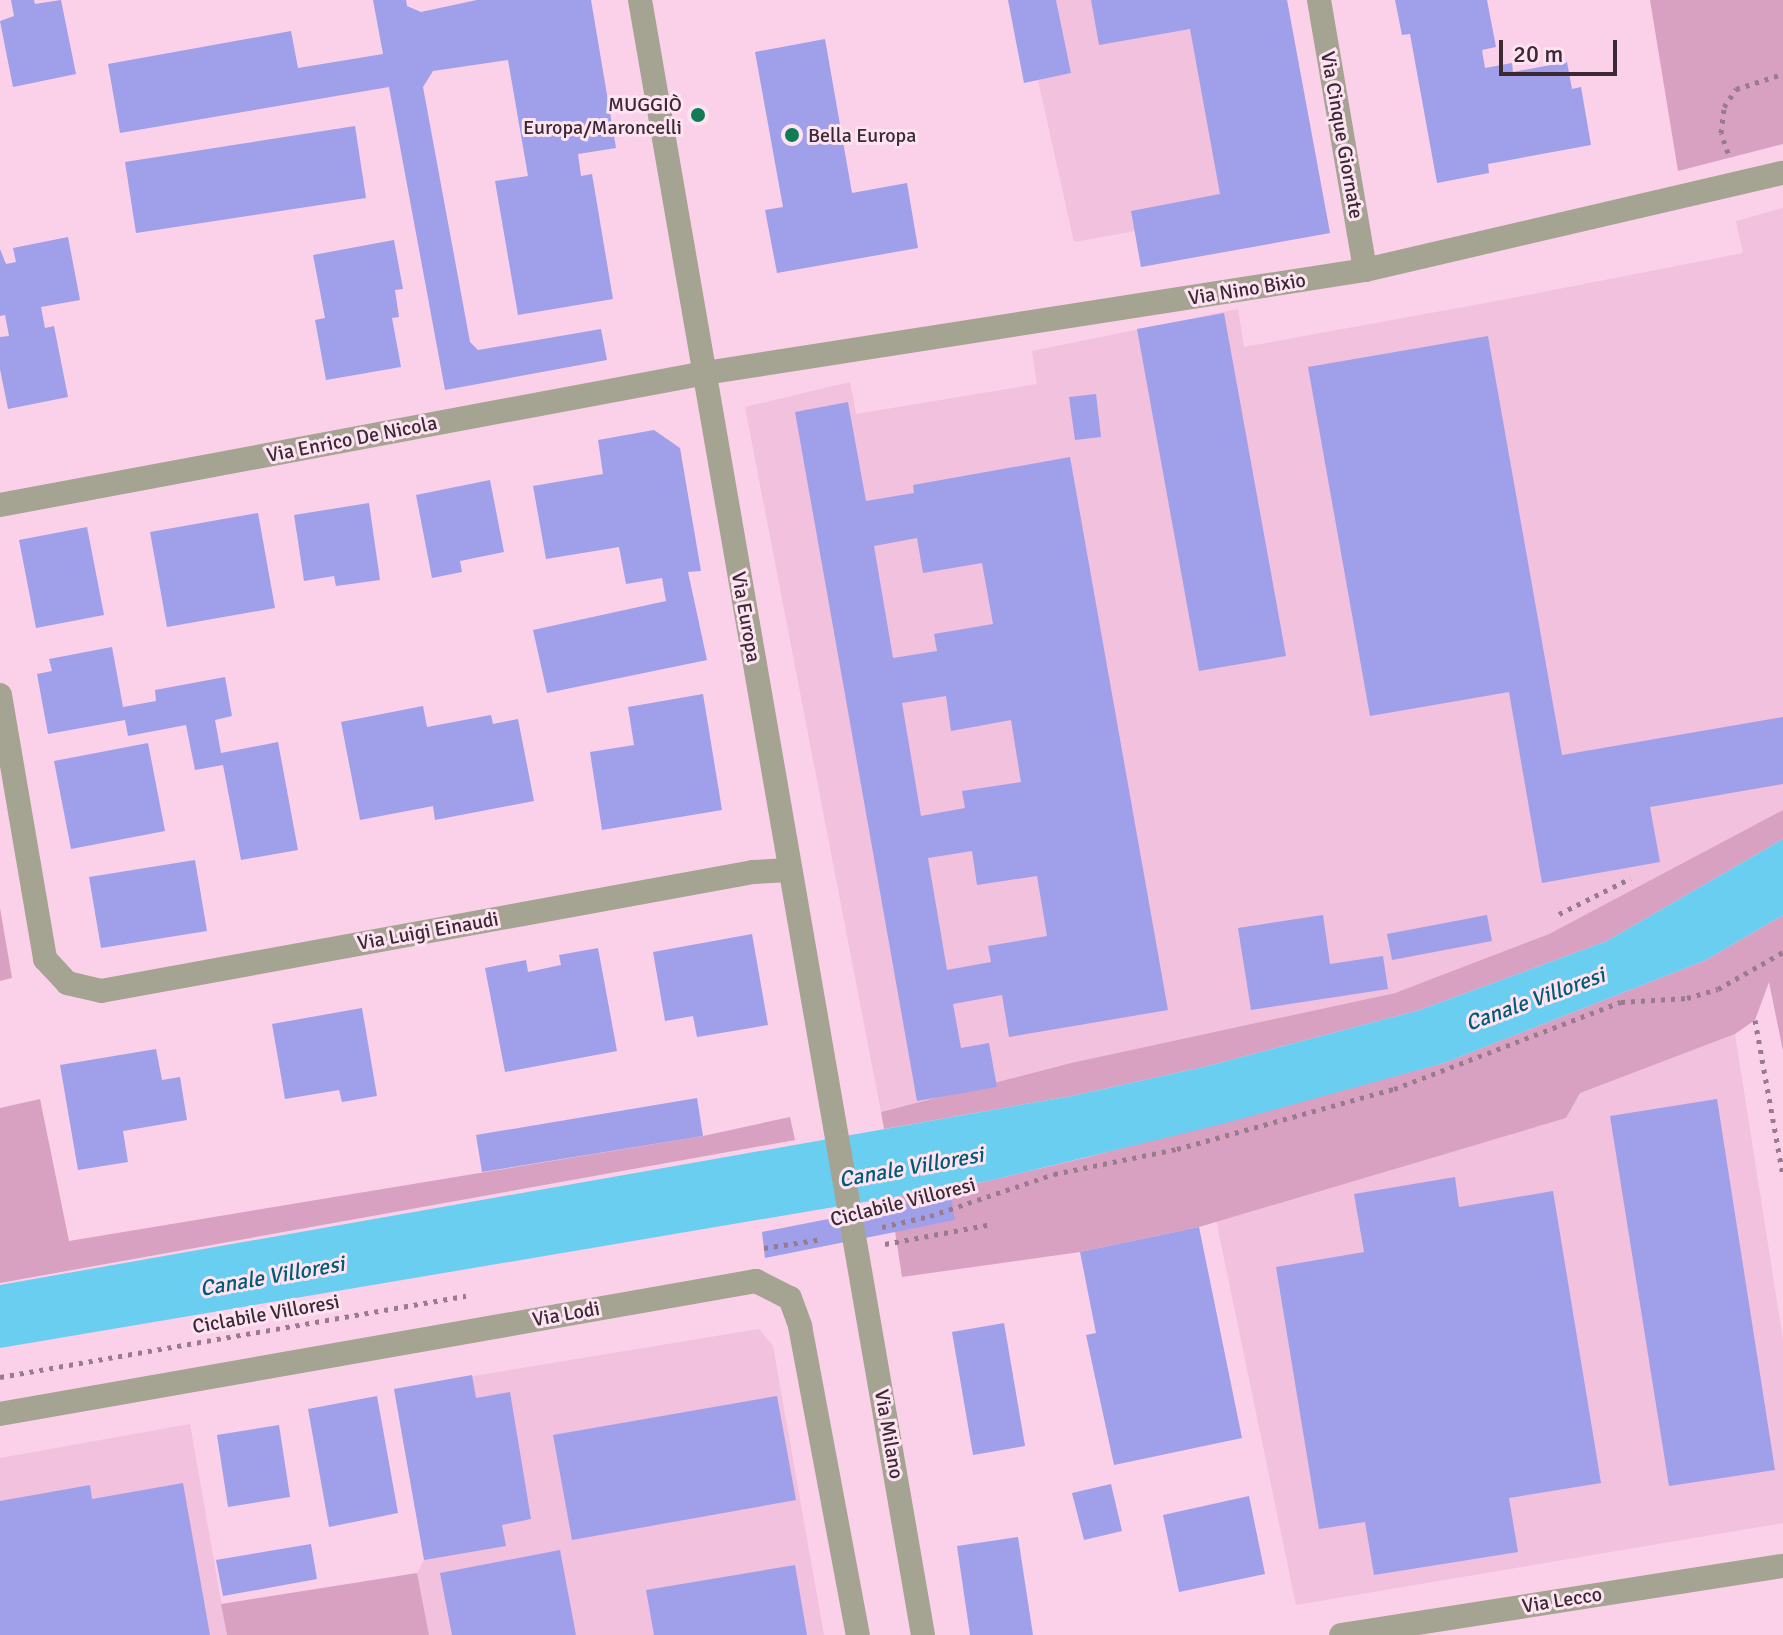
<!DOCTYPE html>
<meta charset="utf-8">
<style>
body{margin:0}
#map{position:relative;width:1783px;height:1635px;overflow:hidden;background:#fbd0e9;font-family:Signika,sans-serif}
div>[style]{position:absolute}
.built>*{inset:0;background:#f1c1dd}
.green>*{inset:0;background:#d8a1c2}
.water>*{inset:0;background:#69cef0}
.building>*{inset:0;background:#9fa0e9}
.path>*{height:5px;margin-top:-2.5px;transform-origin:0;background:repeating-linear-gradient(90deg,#997b8c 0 4px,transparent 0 10px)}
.minor>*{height:24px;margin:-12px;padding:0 12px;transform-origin:12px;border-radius:12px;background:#a5a391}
.dots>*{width:22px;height:22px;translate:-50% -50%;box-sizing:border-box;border:4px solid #fee3f2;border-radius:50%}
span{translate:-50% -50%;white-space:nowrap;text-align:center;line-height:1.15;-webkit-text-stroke:6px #fee3f2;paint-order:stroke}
.poi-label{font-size:20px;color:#3b2a34}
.right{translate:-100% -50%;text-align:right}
.left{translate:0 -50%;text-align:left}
.street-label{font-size:20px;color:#3b2a34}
.water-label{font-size:22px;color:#015c73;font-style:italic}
.scale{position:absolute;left:1499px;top:40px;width:118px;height:36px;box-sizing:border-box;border:4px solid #3b2a34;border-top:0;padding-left:10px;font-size:24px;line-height:28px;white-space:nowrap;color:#3b2a34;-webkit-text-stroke:6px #fee3f2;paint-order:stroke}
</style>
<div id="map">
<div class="built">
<i style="clip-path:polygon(1056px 0,1287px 0,1330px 233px,1141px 267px,1135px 231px,1074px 242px,1038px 80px,1071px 73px)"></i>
<i style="clip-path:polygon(1783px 208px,1783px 810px,1549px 934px,1395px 993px,1071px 1063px,881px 1112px,745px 407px,850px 382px,856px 414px,1037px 384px,1032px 351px,1238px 309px,1244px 347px,1513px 298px,1743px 253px,1736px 221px)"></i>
<i style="clip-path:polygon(1735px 1034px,1783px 1340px,1783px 1523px,1296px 1605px,1216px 1220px,1566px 1118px,1579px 1093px)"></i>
<i style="clip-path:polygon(759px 1329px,773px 1346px,824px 1635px,429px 1635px,417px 1573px,424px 1560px,394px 1389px)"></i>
<i style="clip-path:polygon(190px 1424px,227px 1635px,0 1635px,0 1458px)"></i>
</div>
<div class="green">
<i style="clip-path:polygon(1650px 0,1783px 0,1783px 144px,1678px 171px)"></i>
<i style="clip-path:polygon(1783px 810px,1783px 839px,1607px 941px,1420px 1010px,1208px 1066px,1072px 1096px,884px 1129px,881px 1112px,1071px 1063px,1395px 993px,1549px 934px)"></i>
<i style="clip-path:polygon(0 908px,12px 978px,0 981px)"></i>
<i style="clip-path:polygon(1783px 915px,1783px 1051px,1769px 982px,1755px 1020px,1735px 1034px,1580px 1093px,1566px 1118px,1199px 1227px,1080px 1252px,902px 1277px,890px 1198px,988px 1181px,1084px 1158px,1444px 1063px,1706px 960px)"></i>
<i style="clip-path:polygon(40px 1099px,69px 1241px,703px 1136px,790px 1117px,795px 1140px,0 1283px,0 1108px)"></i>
<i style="clip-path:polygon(417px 1573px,429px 1635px,227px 1635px,221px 1604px)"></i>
</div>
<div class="water">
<i style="clip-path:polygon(1783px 839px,1783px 915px,1706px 960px,1444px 1063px,1222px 1124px,988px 1181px,0 1348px,0 1285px,1072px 1096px,1208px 1066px,1420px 1010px,1607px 941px)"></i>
</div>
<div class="building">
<i style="clip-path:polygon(11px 0,34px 0,35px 4px,61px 0,76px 74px,13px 87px,0 21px,14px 16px)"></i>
<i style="clip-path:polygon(373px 0,406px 0,407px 6px,421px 12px,477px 0,591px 0,616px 148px,578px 154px,581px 176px,592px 174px,613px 299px,518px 315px,495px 181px,528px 176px,508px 60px,433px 71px,423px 87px,470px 342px,478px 350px,601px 329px,607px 360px,445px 390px,389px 87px,120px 133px,108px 64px,291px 31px,298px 68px,383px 54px)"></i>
<i style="clip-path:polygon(1008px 0,1056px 0,1071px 73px,1024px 83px)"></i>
<i style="clip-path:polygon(1091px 0,1287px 0,1330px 233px,1141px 267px,1131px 211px,1220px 194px,1190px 29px,1099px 45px)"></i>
<i style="clip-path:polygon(1395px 0,1487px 0,1496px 47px,1482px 50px,1485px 68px,1512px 63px,1513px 72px,1567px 62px,1572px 89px,1581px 87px,1591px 145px,1488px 164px,1489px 173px,1437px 183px,1410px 34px,1402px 35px)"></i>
<i style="clip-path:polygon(825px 39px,852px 193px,907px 183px,918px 248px,777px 273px,765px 210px,783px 207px,755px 52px)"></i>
<i style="clip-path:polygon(355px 126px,366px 198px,136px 233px,125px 162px)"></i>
<i style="clip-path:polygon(68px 237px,80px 300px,41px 307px,45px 328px,54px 326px,68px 397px,8px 409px,0 369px,0 337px,9px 336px,5px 315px,0 316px,0 249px,6px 264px,16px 262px,13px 248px)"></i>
<i style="clip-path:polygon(394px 240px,403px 289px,395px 290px,399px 317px,392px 318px,401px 367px,326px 380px,315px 320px,325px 318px,313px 255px)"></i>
<i style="clip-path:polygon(1224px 313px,1286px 656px,1199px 671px,1137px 329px)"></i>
<i style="clip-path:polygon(1488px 336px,1562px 755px,1783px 717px,1783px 784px,1650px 807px,1660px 862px,1542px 883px,1509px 692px,1370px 716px,1308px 367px)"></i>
<i style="clip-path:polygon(1096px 394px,1101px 437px,1075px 440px,1069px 397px)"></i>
<i style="clip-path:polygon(evenodd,848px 402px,866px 501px,914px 493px,913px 485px,1070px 457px,1168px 1010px,1009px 1037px,1002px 995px,953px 1004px,961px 1048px,989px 1043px,997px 1087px,917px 1101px,795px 412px,848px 402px,917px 538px,923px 573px,982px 563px,993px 624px,934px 634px,937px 651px,893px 658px,874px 546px,917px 538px,848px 402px,946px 696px,951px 731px,1011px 720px,1021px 782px,962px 791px,965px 808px,921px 816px,902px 703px,946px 696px,848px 402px,972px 851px,977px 885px,1037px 876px,1047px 936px,988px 946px,991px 962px,947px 970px,928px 858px,972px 851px)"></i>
<i style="clip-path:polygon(654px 430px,680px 448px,701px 571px,688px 572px,707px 660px,547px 693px,533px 630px,666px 601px,662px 578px,626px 584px,619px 547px,546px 559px,533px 486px,603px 474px,598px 440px)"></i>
<i style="clip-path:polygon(490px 480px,504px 552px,460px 561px,462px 572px,432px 578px,416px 495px)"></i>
<i style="clip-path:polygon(369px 503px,380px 580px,336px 586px,334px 576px,304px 581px,294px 515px)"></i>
<i style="clip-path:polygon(258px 513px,275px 608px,167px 627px,150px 532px)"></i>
<i style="clip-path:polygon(87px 527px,104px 615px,36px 628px,19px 540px)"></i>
<i style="clip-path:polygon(112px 647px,123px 707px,156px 701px,155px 690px,225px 677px,232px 716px,215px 720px,221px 753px,278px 742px,298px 850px,241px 860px,223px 765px,195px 770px,186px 725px,128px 736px,125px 720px,48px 734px,37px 674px,52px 671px,49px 659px)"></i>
<i style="clip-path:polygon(703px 694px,722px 810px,602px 830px,590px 752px,634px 745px,628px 707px)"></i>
<i style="clip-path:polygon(423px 706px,427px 727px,491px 715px,493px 724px,518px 719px,534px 801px,435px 820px,433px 806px,360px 820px,341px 722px)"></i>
<i style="clip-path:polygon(148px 743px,165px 831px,71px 849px,54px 761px)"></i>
<i style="clip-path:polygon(195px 860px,207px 931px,101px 948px,89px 877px)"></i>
<i style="clip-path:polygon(1323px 915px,1330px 964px,1383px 956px,1388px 989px,1251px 1010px,1238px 928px)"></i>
<i style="clip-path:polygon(1487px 915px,1492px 941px,1392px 960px,1387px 934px)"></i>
<i style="clip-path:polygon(752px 934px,768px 1025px,697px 1037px,693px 1016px,665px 1021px,653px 952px)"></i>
<i style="clip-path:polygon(598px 948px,617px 1051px,505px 1072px,485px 968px,526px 960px,528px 972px,561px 965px,559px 955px)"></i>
<i style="clip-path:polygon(362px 1008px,377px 1096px,342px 1102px,339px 1090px,285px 1099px,272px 1024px)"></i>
<i style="clip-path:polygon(156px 1049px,162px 1080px,180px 1077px,187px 1120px,123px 1131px,128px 1162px,78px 1170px,60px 1065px)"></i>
<i style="clip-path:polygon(697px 1098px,703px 1136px,482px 1172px,476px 1135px)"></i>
<i style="clip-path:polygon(1717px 1099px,1775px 1470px,1669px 1486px,1610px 1116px)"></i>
<i style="clip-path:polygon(1455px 1177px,1459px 1207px,1553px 1191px,1601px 1483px,1509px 1498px,1518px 1552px,1374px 1575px,1365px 1522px,1319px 1529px,1276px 1267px,1364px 1252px,1354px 1194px)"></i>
<i style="clip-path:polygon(951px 1195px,955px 1220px,765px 1258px,762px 1232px)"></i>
<i style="clip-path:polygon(1199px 1227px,1242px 1438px,1114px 1465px,1086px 1335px,1096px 1333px,1080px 1252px)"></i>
<i style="clip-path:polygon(1004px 1323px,1025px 1446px,973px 1455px,952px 1332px)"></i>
<i style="clip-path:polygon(472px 1375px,476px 1398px,510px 1392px,531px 1519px,502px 1525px,506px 1546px,424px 1560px,394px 1389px)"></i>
<i style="clip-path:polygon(377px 1396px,398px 1513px,329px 1527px,308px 1409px)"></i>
<i style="clip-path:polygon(777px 1396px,796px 1500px,572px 1540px,553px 1435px)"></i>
<i style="clip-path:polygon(279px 1425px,290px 1497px,228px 1507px,217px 1435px)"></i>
<i style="clip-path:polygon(183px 1483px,210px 1635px,0 1635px,0 1501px,90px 1485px,92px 1499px)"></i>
<i style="clip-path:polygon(1111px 1484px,1122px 1531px,1084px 1540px,1072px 1493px)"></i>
<i style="clip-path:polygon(1249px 1496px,1265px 1574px,1179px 1592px,1163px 1515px)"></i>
<i style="clip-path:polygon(1018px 1537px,1033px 1635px,970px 1635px,957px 1546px)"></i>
<i style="clip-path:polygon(311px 1544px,317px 1579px,223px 1596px,216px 1560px)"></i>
<i style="clip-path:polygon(560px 1550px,576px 1635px,452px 1635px,440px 1573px)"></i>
<i style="clip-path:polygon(795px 1565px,807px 1635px,654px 1635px,646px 1590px)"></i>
</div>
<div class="path">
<i style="left:1728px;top:153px;width:21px;rotate:-109deg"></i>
<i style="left:1721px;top:133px;width:26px;rotate:-83deg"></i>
<i style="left:1724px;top:107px;width:22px;rotate:-56deg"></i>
<i style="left:1736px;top:89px;width:49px;rotate:-17.7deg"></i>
<i style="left:1559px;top:914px;width:80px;rotate:-26.6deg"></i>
<i style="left:1755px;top:1020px;width:158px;rotate:79.8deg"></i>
<i style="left:882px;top:1227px;width:49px;rotate:-12.9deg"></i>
<i style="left:930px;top:1216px;width:131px;rotate:-18.7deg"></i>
<i style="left:1054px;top:1174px;width:126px;rotate:-11.5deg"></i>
<i style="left:1177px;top:1149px;width:225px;rotate:-15.5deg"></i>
<i style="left:1394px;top:1089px;width:243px;rotate:-21deg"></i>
<i style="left:1621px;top:1002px;width:66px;rotate:-3.5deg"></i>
<i style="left:1687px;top:998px;width:32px;rotate:-16deg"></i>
<i style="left:1718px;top:989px;width:75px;rotate:-29.6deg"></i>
<i style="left:885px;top:1244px;width:109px;rotate:-10.6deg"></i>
<i style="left:764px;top:1248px;width:59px;rotate:-8.8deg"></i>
<i style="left:0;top:1377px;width:473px;rotate:-9.9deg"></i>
</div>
<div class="minor">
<i style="left:640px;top:0;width:1659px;rotate:80.18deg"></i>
<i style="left:1319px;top:0;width:274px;rotate:80.3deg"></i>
<i style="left:0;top:505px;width:717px;rotate:-10.6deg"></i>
<i style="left:705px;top:373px;width:668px;rotate:-8.87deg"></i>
<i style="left:1365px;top:270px;width:429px;rotate:-13.1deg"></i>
<i style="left:0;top:695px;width:268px;rotate:80.3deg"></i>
<i style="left:45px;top:959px;width:33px;rotate:47deg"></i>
<i style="left:67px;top:983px;width:35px;rotate:13deg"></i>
<i style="left:101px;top:991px;width:663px;rotate:-10.34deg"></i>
<i style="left:753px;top:872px;width:37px;rotate:-3deg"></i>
<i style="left:0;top:1414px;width:768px;rotate:-9.98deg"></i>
<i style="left:756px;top:1281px;width:38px;rotate:27deg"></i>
<i style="left:790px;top:1298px;width:30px;rotate:70deg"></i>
<i style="left:800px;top:1326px;width:314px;rotate:79.4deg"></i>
<i style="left:1341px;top:1635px;width:447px;rotate:-8.9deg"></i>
</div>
<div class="dots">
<i style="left:698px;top:115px;background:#107b55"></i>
<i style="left:792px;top:135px;background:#107b55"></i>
</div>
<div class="poi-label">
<span class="right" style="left:682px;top:116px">MUGGIÒ<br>Europa/Maroncelli</span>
<span class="left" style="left:808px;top:135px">Bella Europa</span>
</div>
<div class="street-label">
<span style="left:1342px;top:135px;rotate:80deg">Via Cinque Giornate</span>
<span style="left:1247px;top:289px;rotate:-9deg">Via Nino Bixio</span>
<span style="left:352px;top:439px;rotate:-11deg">Via Enrico De Nicola</span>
<span style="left:746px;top:617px;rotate:80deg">Via Europa</span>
<span style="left:428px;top:931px;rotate:-10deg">Via Luigi Einaudi</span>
<span style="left:903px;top:1202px;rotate:-14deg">Ciclabile Villoresi</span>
<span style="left:266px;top:1314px;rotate:-10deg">Ciclabile Villoresi</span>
<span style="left:566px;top:1314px;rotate:-10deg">Via Lodi</span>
<span style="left:889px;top:1434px;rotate:80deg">Via Milano</span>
<span style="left:1562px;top:1600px;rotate:-9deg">Via Lecco</span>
</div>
<div class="water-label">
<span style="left:1535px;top:999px;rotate:-20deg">Canale Villoresi</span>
<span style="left:911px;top:1167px;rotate:-10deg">Canale Villoresi</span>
<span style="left:272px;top:1276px;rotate:-10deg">Canale Villoresi</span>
</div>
<div class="scale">20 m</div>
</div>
